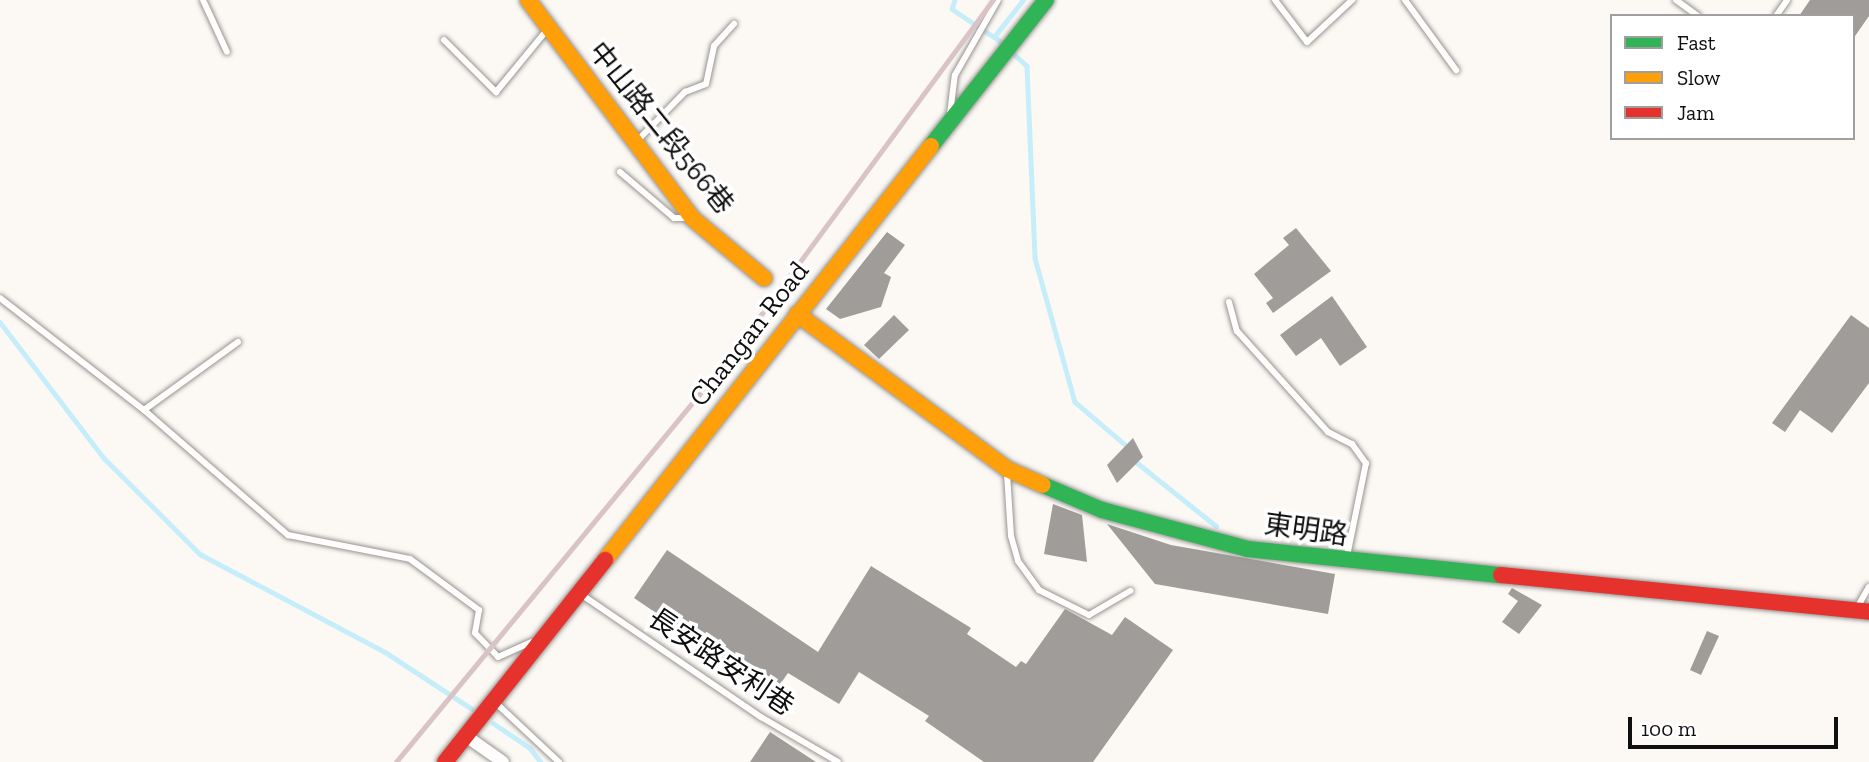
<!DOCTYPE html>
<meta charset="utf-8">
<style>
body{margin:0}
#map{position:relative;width:1869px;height:762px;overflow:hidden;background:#fcf9f4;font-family:"Zilla Slab","Noto Sans TC",serif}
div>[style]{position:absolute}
.stream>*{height:4.5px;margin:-2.25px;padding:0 2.25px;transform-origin:2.25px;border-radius:2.25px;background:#c6edfa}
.building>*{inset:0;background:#a09c99}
.roads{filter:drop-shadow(0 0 2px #969492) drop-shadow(0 0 2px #969492)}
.lane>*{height:6px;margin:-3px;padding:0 3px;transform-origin:3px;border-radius:3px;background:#fffefd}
.street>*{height:12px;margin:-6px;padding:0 6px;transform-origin:6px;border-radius:6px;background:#fffefd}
.fast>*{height:16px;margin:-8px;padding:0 8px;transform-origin:8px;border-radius:8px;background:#30b455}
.slow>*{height:16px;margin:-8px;padding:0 8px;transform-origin:8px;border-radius:8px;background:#ff9f0a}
.jam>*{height:16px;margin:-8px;padding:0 8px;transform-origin:8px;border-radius:8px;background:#e5322d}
.rail>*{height:4.5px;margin:-2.25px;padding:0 2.25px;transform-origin:2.25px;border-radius:2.25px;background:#dac3c6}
span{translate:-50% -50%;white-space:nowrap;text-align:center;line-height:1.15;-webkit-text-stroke:7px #fff;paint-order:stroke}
.street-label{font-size:28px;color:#0f0f0f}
.legend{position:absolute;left:1610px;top:14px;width:245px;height:126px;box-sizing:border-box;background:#fff;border:2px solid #9f9f9f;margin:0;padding:9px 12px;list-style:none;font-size:21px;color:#0f0f0f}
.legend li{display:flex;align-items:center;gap:14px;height:35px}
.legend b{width:35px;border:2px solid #9f9f9f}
.scale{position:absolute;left:1628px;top:717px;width:210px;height:32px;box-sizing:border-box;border:4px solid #0f0f0f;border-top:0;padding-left:9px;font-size:21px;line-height:24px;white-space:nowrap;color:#0f0f0f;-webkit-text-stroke:5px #fff;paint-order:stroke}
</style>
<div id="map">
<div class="stream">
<i style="left:955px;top:0;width:9px;rotate:108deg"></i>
<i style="left:952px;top:9px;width:50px;rotate:33.7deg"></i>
<i style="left:1004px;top:45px;width:13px;rotate:-141deg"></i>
<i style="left:994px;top:37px;width:47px;rotate:-51.9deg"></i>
<i style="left:1013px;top:53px;width:19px;rotate:43deg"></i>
<i style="left:1027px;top:66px;width:192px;rotate:87.6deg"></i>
<i style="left:1035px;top:258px;width:149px;rotate:74.5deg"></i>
<i style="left:1075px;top:402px;width:70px;rotate:40.3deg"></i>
<i style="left:0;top:322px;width:171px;rotate:52.6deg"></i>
<i style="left:104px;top:458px;width:136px;rotate:45deg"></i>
<i style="left:200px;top:554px;width:209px;rotate:27.9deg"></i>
<i style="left:385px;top:652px;width:104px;rotate:33.2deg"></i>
<i style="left:1135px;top:461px;width:104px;rotate:38.7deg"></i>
<i style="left:493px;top:723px;width:45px;rotate:34deg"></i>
<i style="left:530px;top:748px;width:18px;rotate:52deg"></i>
</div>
<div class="building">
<i style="clip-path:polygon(1810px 0,1869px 0,1869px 16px,1853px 39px,1853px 16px,1799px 16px)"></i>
<i style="clip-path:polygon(1296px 228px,1331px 271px,1273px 313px,1266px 303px,1273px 298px,1254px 274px,1289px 245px,1283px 238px)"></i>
<i style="clip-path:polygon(887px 232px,905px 245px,884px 273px,891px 277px,881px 307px,840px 319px,826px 309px)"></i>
<i style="clip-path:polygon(1332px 296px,1367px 347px,1340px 366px,1321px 338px,1296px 356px,1280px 335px)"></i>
<i style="clip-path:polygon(894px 315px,909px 330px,879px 359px,864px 345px)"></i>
<i style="clip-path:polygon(1851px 315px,1869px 328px,1869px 383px,1832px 433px,1800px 410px,1785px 432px,1772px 423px)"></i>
<i style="clip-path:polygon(1133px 438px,1143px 457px,1117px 483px,1107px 465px)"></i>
<i style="clip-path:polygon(1053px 504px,1082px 515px,1087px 562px,1044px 554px)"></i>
<i style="clip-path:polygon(1107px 524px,1171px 545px,1335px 574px,1328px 614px,1155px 584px)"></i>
<i style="clip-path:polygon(667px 550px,818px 652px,871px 566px,971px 628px,967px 634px,1016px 667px,1021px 661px,1026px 664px,1065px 609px,1112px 635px,1125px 617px,1173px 650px,1093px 762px,984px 762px,925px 721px,929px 716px,859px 672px,839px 704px,788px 673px,774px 693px,634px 598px)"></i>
<i style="clip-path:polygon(1512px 588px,1542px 605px,1519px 634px,1502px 622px,1518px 601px,1508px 594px)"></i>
<i style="clip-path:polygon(1707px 631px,1719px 636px,1701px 675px,1690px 670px)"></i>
<i style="clip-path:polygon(770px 732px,816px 762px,750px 762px)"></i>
</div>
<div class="roads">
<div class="lane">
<i style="left:203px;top:0;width:57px;rotate:65.2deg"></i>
<i style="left:1275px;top:0;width:53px;rotate:52.7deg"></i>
<i style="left:1307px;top:42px;width:62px;rotate:-43deg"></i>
<i style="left:1405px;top:0;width:87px;rotate:53.9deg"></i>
<i style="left:1676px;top:0;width:27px;rotate:36deg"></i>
<i style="left:1776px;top:16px;width:19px;rotate:-55deg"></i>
<i style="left:444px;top:40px;width:74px;rotate:45deg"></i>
<i style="left:496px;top:92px;width:80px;rotate:-50.6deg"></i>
<i style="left:950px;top:114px;width:39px;rotate:-83deg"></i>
<i style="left:955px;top:75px;width:86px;rotate:-60.2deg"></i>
<i style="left:637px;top:141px;width:69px;rotate:-45.6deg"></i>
<i style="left:685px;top:92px;width:22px;rotate:-21deg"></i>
<i style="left:706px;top:84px;width:39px;rotate:-78deg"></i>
<i style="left:714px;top:46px;width:30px;rotate:-48deg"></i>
<i style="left:620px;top:172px;width:71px;rotate:40.4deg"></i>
<i style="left:674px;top:218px;width:14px"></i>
<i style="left:0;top:298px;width:182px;rotate:37.9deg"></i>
<i style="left:144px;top:410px;width:191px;rotate:41deg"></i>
<i style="left:288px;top:535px;width:124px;rotate:11.1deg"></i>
<i style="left:410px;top:559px;width:86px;rotate:36.5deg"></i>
<i style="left:479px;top:610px;width:23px;rotate:100deg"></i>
<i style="left:475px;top:633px;width:33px;rotate:46deg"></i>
<i style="left:498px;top:657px;width:36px;rotate:-24deg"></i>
<i style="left:1229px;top:302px;width:30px;rotate:75deg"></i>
<i style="left:1237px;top:331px;width:136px;rotate:48deg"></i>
<i style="left:1328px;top:432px;width:27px;rotate:27deg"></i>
<i style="left:1352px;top:444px;width:24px;rotate:54deg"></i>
<i style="left:1366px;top:463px;width:100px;rotate:101.5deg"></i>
<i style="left:144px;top:410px;width:116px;rotate:-35.9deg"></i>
<i style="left:1007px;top:474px;width:62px;rotate:86.3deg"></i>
<i style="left:1011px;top:536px;width:26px;rotate:74deg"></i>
<i style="left:1018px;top:561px;width:36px;rotate:54deg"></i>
<i style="left:1039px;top:590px;width:56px;rotate:26.6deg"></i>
<i style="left:1089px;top:615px;width:48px;rotate:-30.3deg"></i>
<i style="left:582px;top:595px;width:217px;rotate:34.3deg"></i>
<i style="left:761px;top:717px;width:89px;rotate:30.3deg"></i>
<i style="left:1858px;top:606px;width:22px;rotate:-60deg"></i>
<i style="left:497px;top:704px;width:85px;rotate:43.1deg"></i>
</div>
<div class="street">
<i style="left:466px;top:736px;width:45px;rotate:35.1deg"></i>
</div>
<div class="fast">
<i style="left:931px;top:146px;width:186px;rotate:-51.8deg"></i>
<i style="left:1043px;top:485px;width:64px;rotate:23deg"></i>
<i style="left:1102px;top:510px;width:151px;rotate:15deg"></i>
<i style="left:1248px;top:549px;width:254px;rotate:5.9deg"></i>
</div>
<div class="slow">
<i style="left:528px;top:0;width:273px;rotate:53deg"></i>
<i style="left:692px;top:218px;width:94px;rotate:39.8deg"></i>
<i style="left:797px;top:314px;width:261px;rotate:36.4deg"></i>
<i style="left:1007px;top:469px;width:39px;rotate:24deg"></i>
<i style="left:605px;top:560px;width:527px;rotate:-51.78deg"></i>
</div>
<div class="jam">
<i style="left:1501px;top:575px;width:370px;rotate:5.7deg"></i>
<i style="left:445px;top:762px;width:258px;rotate:-51.6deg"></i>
</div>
</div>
<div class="rail">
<i style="left:396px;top:762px;width:519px;rotate:-50.48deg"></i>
<i style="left:726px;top:362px;width:450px;rotate:-53.6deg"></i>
</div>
<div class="street-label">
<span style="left:661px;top:128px;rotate:51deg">中山路二段566巷</span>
<span style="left:749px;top:334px;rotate:-52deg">Changan Road</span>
<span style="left:1306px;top:530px;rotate:8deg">東明路</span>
<span style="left:721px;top:662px;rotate:34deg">長安路安利巷</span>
</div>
<ul class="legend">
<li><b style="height:9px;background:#30b455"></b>Fast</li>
<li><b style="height:9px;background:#ff9f0a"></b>Slow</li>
<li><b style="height:9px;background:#e5322d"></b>Jam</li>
</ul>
<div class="scale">100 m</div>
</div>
